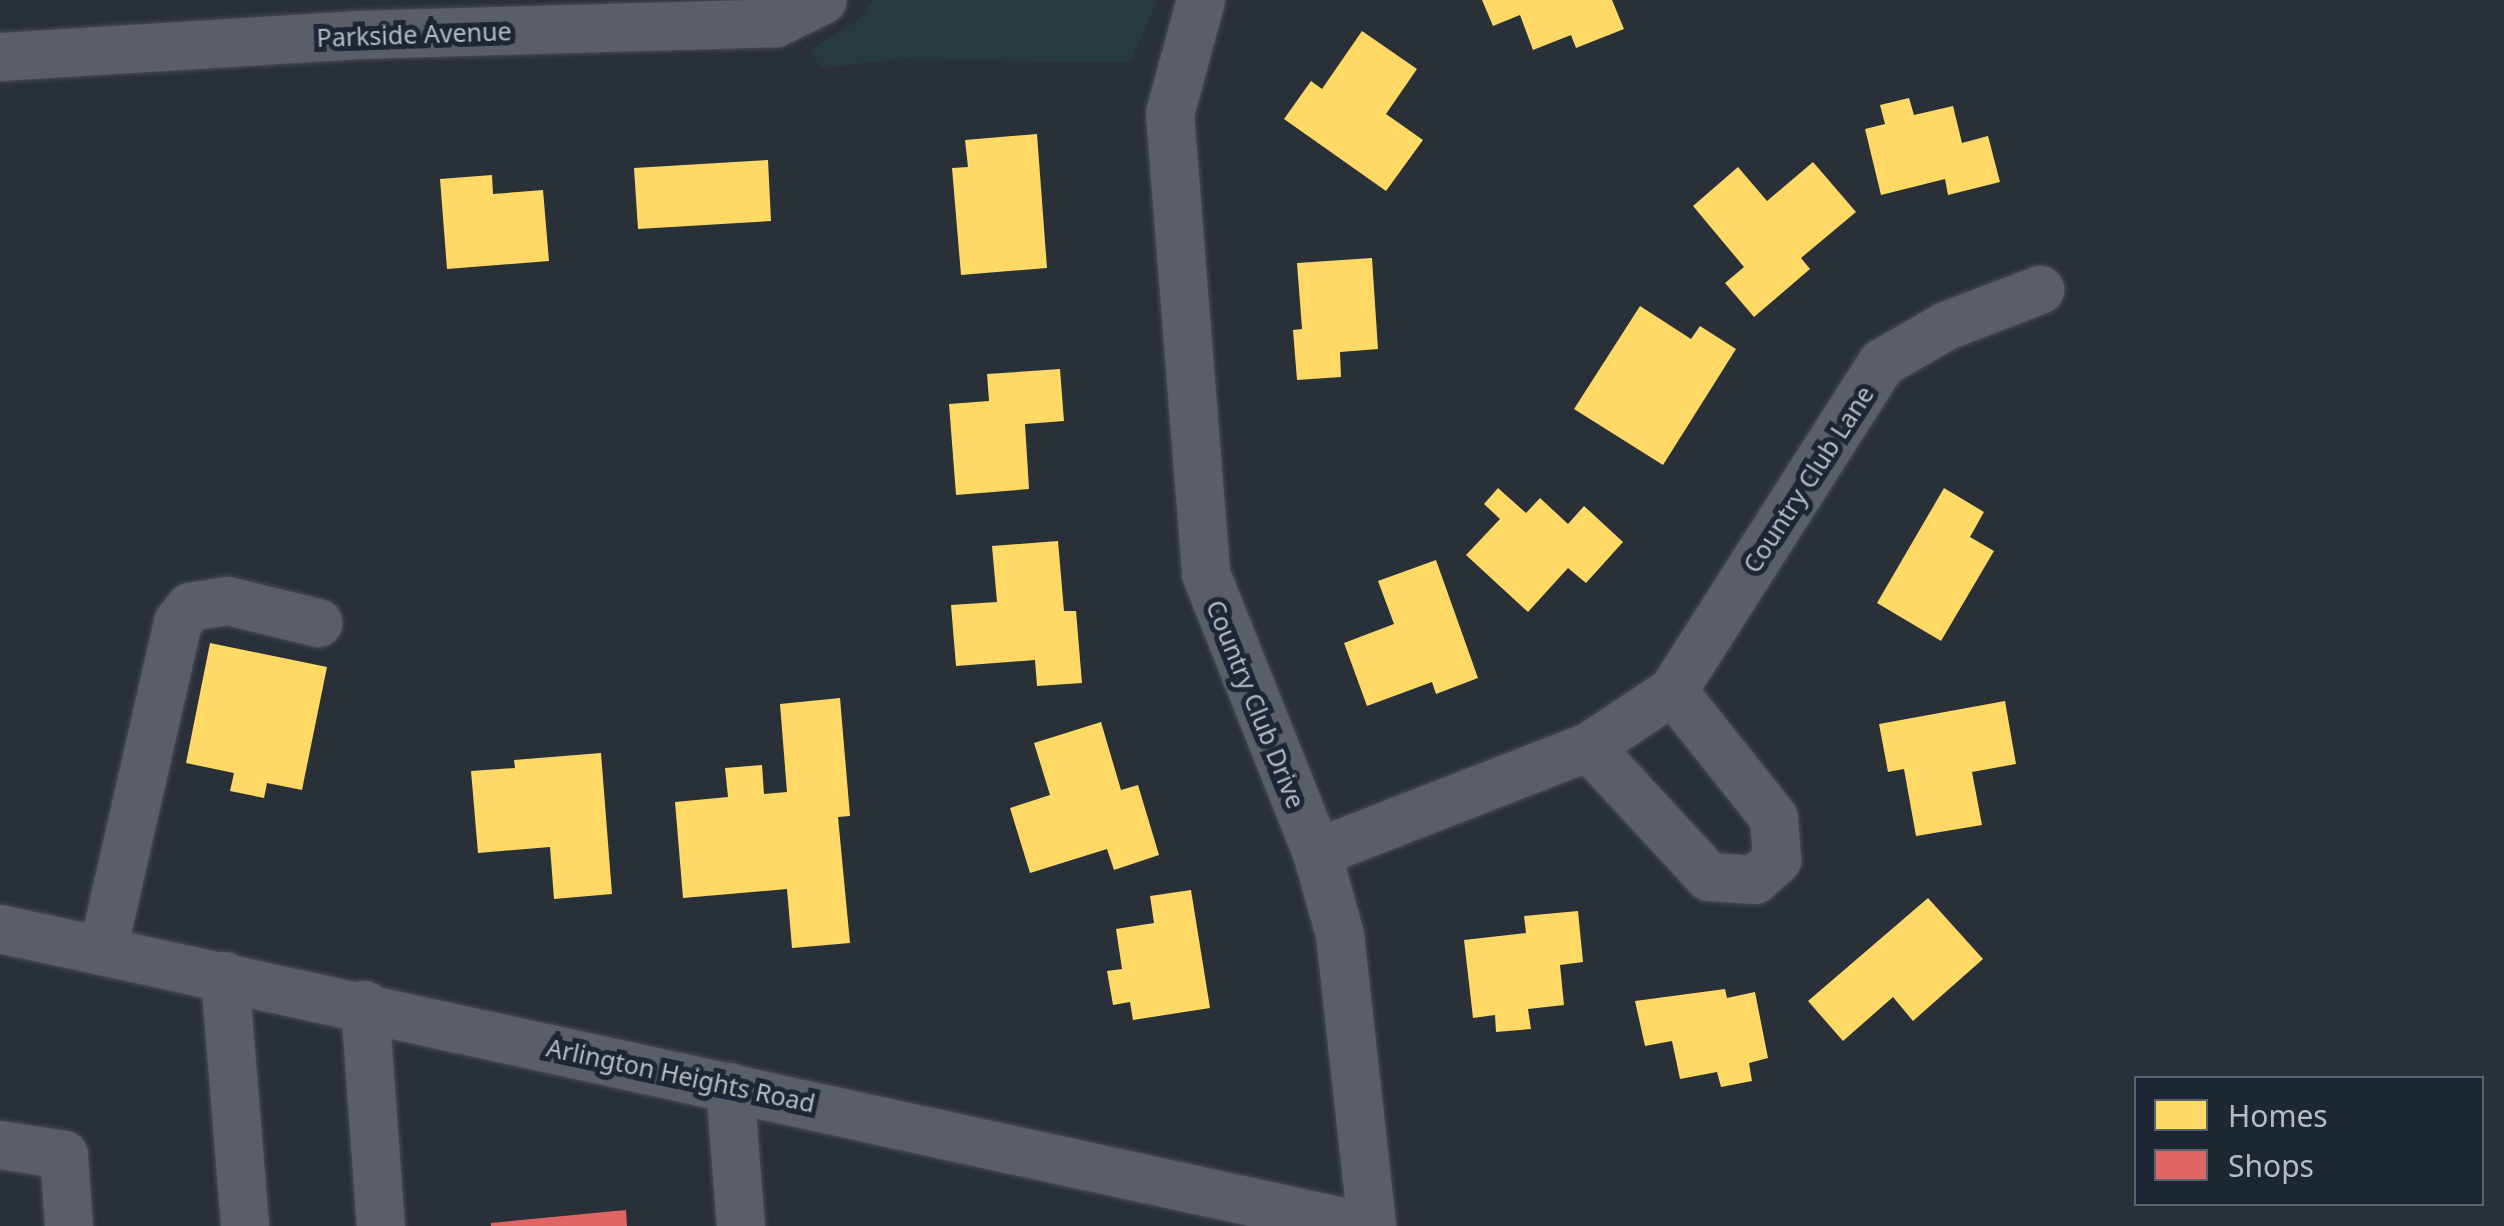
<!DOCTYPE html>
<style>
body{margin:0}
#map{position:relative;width:2504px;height:1226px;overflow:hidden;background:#2a3038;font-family:"Noto Sans",sans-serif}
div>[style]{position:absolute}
.green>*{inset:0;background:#273a3e}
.homes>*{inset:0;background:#ffd966}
.shops>*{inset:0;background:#e06666}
.roads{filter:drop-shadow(0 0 2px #484c53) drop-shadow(0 0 2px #484c53)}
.minor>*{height:48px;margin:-24px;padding:0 24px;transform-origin:24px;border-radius:24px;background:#5a5e66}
span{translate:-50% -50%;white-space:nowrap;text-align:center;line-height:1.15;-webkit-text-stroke:10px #1d2633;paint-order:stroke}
.street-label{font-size:25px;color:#b4bcc9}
.legend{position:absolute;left:2134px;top:1076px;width:350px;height:130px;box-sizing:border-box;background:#1d2633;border:2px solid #59626f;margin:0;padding:12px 18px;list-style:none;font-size:30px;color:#b4bcc9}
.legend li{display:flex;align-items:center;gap:20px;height:50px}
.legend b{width:50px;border:2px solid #59626f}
</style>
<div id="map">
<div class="green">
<i style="clip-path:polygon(873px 0,1158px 0,1130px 63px,903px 59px,822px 68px,809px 51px,858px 20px)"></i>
</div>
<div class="homes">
<i style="clip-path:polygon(1482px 0,1612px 0,1624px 29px,1576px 48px,1571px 35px,1533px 50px,1520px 15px,1493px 26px)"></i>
<i style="clip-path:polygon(1362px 31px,1417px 69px,1386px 114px,1423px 140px,1386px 191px,1284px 119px,1311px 81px,1322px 89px)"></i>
<i style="clip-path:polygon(1909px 98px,1914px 115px,1953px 106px,1962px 143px,1988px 136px,2000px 182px,1948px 195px,1945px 179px,1881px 195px,1865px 129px,1885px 124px,1880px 105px)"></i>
<i style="clip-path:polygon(1037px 134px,1047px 268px,961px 275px,952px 168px,968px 167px,965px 140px)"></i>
<i style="clip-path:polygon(768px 160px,771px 221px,638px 229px,634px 168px)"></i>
<i style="clip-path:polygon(1813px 162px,1856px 212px,1801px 258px,1810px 269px,1754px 317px,1725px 283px,1744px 267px,1693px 206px,1738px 167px,1767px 201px)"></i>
<i style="clip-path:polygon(492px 175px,493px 194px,543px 190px,549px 261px,447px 269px,440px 179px)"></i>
<i style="clip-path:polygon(1372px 258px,1378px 349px,1340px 352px,1341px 377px,1297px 380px,1293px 330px,1302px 329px,1297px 263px)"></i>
<i style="clip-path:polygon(1640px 306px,1691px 339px,1700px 326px,1736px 349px,1663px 465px,1574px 409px)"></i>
<i style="clip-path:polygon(1060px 369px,1064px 421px,1025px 424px,1029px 489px,956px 495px,949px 404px,989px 401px,987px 374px)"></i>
<i style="clip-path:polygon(1498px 488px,1526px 513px,1540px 498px,1568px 524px,1584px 506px,1623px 542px,1586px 583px,1568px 568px,1528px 612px,1466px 555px,1500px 519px,1484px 504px)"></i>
<i style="clip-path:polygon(1944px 488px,1984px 512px,1970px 537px,1994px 551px,1941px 641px,1877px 603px)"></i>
<i style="clip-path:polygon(1058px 541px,1064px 611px,1076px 611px,1082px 683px,1037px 686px,1035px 660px,956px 666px,951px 605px,997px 602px,992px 546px)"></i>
<i style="clip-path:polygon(1436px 560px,1478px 678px,1436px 694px,1432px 682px,1367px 706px,1344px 643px,1394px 624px,1378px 581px)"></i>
<i style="clip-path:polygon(210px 643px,327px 667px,302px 790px,267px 783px,264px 798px,230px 791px,234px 773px,186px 763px)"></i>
<i style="clip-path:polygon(840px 698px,850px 816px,838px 817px,850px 943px,792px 948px,787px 889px,683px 898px,675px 802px,728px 797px,725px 768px,762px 765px,764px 794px,787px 792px,780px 704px)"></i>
<i style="clip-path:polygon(2005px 701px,2016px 764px,1972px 772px,1982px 825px,1916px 836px,1904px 769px,1888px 772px,1879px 724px)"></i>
<i style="clip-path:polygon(1101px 722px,1121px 790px,1138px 785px,1159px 855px,1114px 870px,1107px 849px,1030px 873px,1010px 808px,1050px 795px,1034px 743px)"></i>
<i style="clip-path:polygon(601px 753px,612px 894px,554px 899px,550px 847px,478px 853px,471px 771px,515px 768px,514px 760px)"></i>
<i style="clip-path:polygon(1191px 890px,1210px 1008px,1133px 1020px,1130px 1002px,1113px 1005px,1107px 971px,1122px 969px,1116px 929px,1154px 923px,1150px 896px)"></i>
<i style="clip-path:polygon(1928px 898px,1983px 959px,1913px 1021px,1893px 997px,1843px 1041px,1808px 1001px)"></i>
<i style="clip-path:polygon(1578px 911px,1583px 962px,1560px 965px,1564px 1005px,1528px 1009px,1531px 1029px,1496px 1032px,1495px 1015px,1473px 1018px,1464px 940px,1526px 933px,1524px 916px)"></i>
<i style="clip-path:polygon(1725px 989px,1727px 998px,1755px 992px,1768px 1058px,1749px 1063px,1752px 1081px,1721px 1087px,1717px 1072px,1680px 1079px,1672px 1041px,1645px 1046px,1635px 1001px)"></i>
</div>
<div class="shops">
<i style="clip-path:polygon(626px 1210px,627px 1226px,491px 1226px,491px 1223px)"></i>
</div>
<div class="roads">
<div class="minor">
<i style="left:1201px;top:0;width:118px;rotate:105.2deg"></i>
<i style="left:1170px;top:114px;width:461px;rotate:85.5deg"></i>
<i style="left:1206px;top:574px;width:300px;rotate:68.3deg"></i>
<i style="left:1317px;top:853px;width:85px;rotate:74.3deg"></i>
<i style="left:1340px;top:935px;width:293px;rotate:83.7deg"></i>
<i style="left:0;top:57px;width:358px;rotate:-3.5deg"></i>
<i style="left:357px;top:35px;width:419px;rotate:-1.6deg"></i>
<i style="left:776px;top:23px;width:52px;rotate:-26.1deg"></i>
<i style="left:1589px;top:747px;width:177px;rotate:47.3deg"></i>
<i style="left:1709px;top:877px;width:46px;rotate:3.7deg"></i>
<i style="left:1755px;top:880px;width:30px;rotate:-42deg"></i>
<i style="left:1777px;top:860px;width:42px;rotate:-94.1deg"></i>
<i style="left:1774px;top:818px;width:162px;rotate:-128.5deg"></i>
<i style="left:1317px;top:853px;width:292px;rotate:-21.3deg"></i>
<i style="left:1589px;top:747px;width:101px;rotate:-33.7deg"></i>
<i style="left:1673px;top:691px;width:389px;rotate:-57.5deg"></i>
<i style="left:1882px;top:363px;width:74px;rotate:-30deg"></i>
<i style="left:1946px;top:326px;width:101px;rotate:-21deg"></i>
<i style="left:0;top:929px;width:1393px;rotate:12.31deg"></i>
<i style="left:103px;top:950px;width:336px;rotate:-77.1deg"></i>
<i style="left:178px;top:622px;width:19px;rotate:-51deg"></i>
<i style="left:190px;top:607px;width:38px;rotate:-9deg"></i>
<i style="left:228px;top:601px;width:93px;rotate:13.7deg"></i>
<i style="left:225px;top:976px;width:251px;rotate:85.4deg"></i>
<i style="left:365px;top:1005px;width:222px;rotate:85.9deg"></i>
<i style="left:730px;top:1087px;width:139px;rotate:85.5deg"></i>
<i style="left:0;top:1145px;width:65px;rotate:8.9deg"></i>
<i style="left:64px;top:1155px;width:71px;rotate:86deg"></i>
</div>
</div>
<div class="street-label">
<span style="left:414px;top:34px;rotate:-2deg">Parkside Avenue</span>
<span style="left:1808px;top:479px;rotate:-57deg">Country Club Lane</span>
<span style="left:1256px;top:704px;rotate:68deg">Country Club Drive</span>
<span style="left:681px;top:1075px;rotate:12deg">Arlington Heights Road</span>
</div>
<ul class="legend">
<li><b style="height:28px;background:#ffd966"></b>Homes</li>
<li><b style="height:28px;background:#e06666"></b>Shops</li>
</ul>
</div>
